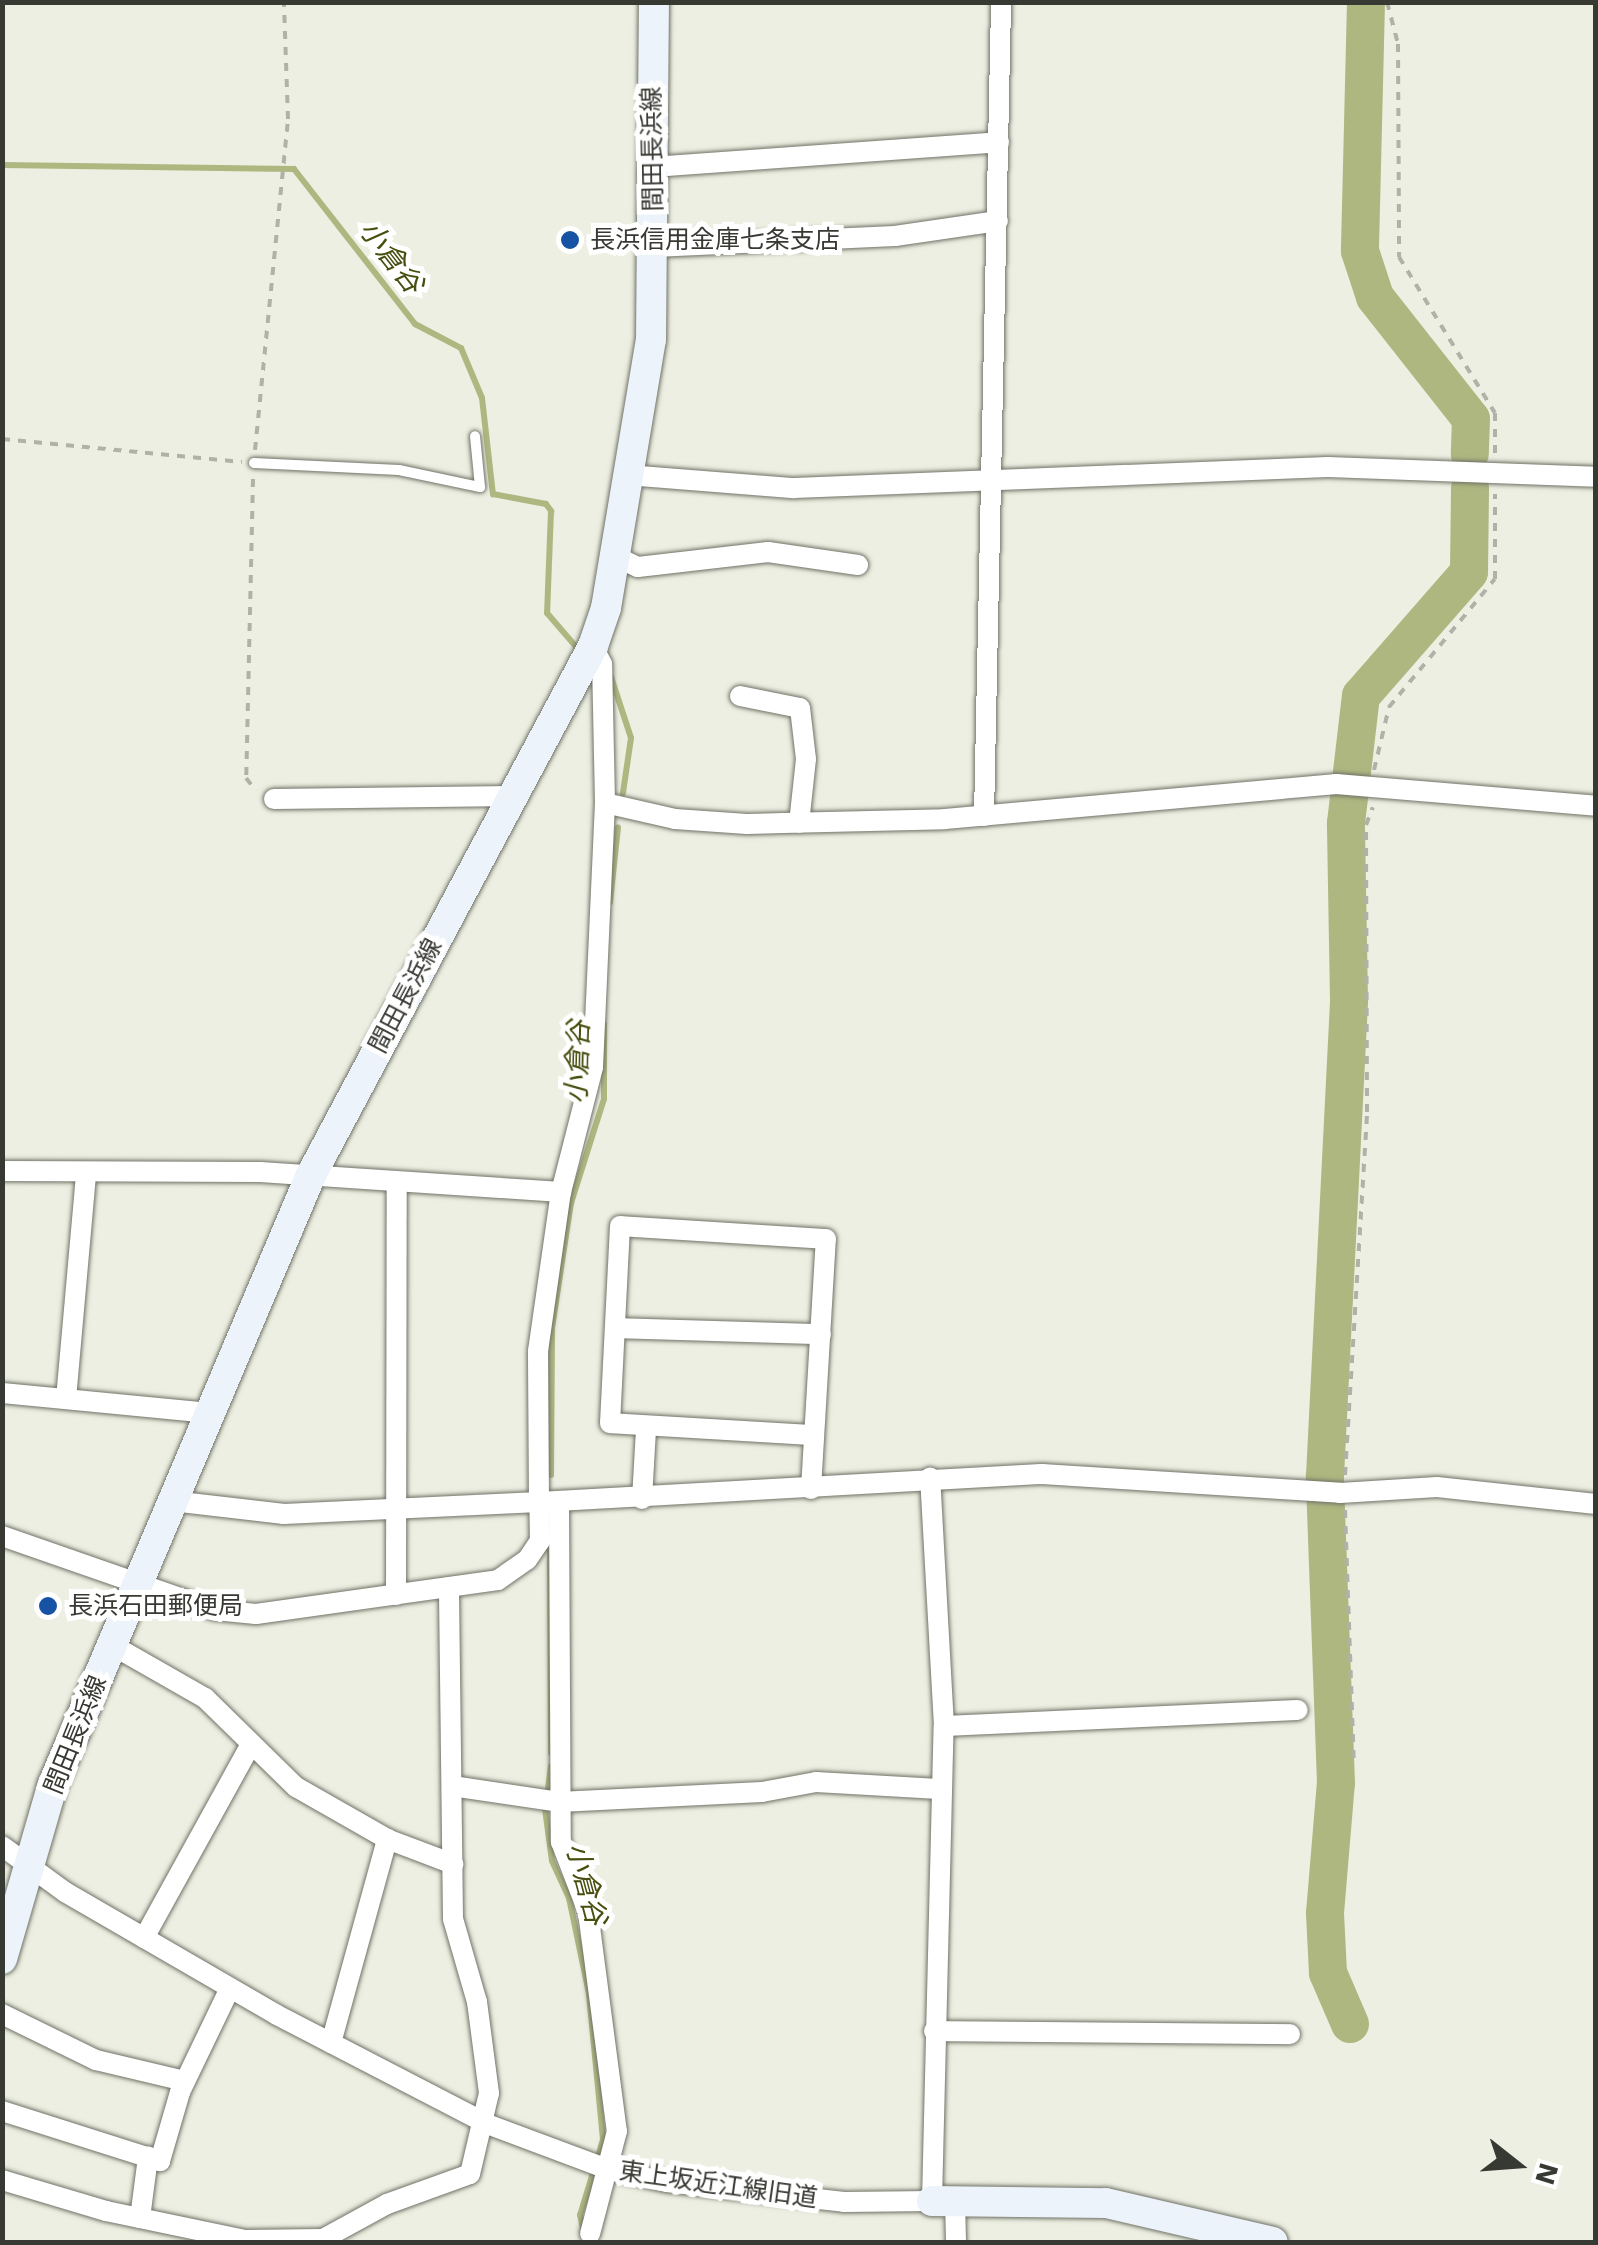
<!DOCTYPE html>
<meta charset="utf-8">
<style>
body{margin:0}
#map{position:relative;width:1598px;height:2245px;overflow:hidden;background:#ecefe1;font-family:"Work Sans","Noto Sans JP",sans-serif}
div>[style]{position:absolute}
.stream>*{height:6px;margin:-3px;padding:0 3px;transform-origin:3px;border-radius:3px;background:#aeb780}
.river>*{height:38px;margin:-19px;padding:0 19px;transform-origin:19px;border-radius:19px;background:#aeb780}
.path>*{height:4px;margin-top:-2px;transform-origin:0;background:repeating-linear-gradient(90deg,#b0b2a7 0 8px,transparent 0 16px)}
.roads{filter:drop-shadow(0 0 2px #707267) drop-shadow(0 0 2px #707267)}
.lane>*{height:10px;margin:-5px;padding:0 5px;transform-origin:5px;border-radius:5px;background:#fff}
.street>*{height:20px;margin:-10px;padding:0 10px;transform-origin:10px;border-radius:10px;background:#fff}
.secondary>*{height:30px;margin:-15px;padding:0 15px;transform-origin:15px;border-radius:15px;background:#edf3fb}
.dots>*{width:28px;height:28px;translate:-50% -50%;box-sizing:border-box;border:5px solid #fff;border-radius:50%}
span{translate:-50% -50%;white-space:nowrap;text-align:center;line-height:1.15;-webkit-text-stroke:10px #fff;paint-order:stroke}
.street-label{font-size:25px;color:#373933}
.poi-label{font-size:25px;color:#373933}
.left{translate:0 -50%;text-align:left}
.water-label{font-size:28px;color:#474e0e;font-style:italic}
.frame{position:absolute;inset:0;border:5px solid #373933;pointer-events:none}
.north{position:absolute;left:1468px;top:2115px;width:100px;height:100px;-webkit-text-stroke:8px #fff;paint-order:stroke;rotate:107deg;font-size:28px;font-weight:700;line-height:40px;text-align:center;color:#373933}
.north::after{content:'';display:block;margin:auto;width:35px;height:45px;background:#373933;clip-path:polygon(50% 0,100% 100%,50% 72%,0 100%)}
</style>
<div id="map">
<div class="stream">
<i style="left:2px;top:165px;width:292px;rotate:0.8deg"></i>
<i style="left:294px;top:169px;width:197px;rotate:52deg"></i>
<i style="left:415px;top:324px;width:52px;rotate:27.6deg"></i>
<i style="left:461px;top:348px;width:54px;rotate:67.2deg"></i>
<i style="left:482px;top:398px;width:97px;rotate:83.5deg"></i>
<i style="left:493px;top:494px;width:54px;rotate:10.7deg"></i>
<i style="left:546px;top:504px;width:9px;rotate:54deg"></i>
<i style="left:551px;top:511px;width:102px;rotate:92.2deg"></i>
<i style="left:547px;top:613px;width:48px;rotate:49.3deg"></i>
<i style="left:611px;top:677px;width:64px;rotate:71.8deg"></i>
<i style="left:631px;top:738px;width:56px;rotate:98.3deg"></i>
<i style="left:610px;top:902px;width:75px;rotate:-83.9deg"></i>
<i style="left:551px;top:1475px;width:147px;rotate:-89.6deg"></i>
<i style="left:552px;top:1328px;width:126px;rotate:-81.4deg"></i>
<i style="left:571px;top:1203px;width:109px;rotate:-72.4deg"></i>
<i style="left:604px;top:1099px;width:75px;rotate:-90deg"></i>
<i style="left:550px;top:1551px;width:202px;rotate:89.7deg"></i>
<i style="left:551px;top:1766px;width:43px;rotate:97.9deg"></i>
<i style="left:545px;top:1809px;width:52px;rotate:82.3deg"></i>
<i style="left:552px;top:1861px;width:41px;rotate:65.3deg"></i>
<i style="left:569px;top:1898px;width:98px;rotate:78.2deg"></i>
<i style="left:589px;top:1994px;width:147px;rotate:84.5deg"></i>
<i style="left:603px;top:2140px;width:78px;rotate:107deg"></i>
<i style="left:580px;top:2215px;width:17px;rotate:77deg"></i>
</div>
<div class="river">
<i style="left:1366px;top:2px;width:249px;rotate:91.4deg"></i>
<i style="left:1360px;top:251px;width:48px;rotate:71.9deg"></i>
<i style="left:1375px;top:297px;width:155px;rotate:51.8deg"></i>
<i style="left:1471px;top:419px;width:35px;rotate:92deg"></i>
<i style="left:1350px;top:2024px;width:56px;rotate:-113.3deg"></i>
<i style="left:1328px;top:1973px;width:60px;rotate:-92.9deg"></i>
<i style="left:1325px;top:1913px;width:130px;rotate:-85.2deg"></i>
<i style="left:1336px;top:1783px;width:307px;rotate:-92.1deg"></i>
<i style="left:1325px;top:1476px;width:477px;rotate:-87.1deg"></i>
<i style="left:1349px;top:1000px;width:177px;rotate:-91deg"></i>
<i style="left:1346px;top:823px;width:128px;rotate:-83.3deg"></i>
<i style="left:1361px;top:696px;width:164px;rotate:-48.9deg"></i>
<i style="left:1469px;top:572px;width:84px;rotate:-89.3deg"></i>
</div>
<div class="path">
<i style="left:1387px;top:2px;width:43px;rotate:75.3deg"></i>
<i style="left:1398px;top:44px;width:213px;rotate:89.7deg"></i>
<i style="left:1399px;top:257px;width:183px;rotate:58.4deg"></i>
<i style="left:1495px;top:413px;width:42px;rotate:90deg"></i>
<i style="left:2px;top:439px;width:241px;rotate:5.5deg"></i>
<i style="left:255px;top:450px;width:333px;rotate:-84.3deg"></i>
<i style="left:288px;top:119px;width:117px;rotate:-92deg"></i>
<i style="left:253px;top:479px;width:299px;rotate:91.3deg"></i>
<i style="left:246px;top:778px;width:16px;rotate:52deg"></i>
<i style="left:1374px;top:770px;width:65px;rotate:-76.6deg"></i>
<i style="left:1389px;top:707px;width:166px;rotate:-50.4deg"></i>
<i style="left:1495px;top:579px;width:85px;rotate:-90deg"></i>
<i style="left:1345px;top:1475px;width:364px;rotate:-86.5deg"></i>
<i style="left:1367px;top:1112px;width:287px;rotate:-90.2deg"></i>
<i style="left:1366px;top:825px;width:19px;rotate:-69deg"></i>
<i style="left:1345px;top:1510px;width:255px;rotate:88deg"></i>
</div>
<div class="roads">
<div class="lane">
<i style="left:254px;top:463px;width:145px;rotate:2.8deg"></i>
<i style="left:399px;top:470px;width:83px;rotate:11.9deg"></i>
<i style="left:480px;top:487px;width:51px;rotate:-95.6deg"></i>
</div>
<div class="street">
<i style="left:652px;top:167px;width:348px;rotate:-4.1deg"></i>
<i style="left:654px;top:247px;width:241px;rotate:-2.6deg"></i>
<i style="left:895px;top:236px;width:104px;rotate:-8.3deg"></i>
<i style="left:627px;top:475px;width:168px;rotate:4.5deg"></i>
<i style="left:794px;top:488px;width:534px;rotate:-2.25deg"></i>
<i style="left:1328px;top:467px;width:268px;rotate:2.1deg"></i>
<i style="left:615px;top:556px;width:25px;rotate:26deg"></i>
<i style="left:638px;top:567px;width:131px;rotate:-6.6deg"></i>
<i style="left:768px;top:552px;width:91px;rotate:8.2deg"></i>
<i style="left:740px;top:696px;width:61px;rotate:11.3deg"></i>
<i style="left:800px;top:708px;width:51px;rotate:83.3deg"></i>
<i style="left:806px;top:759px;width:64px;rotate:96.2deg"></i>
<i style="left:274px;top:799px;width:238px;rotate:-0.7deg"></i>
<i style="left:605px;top:803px;width:72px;rotate:12.9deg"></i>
<i style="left:675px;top:819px;width:72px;rotate:4deg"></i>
<i style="left:747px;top:824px;width:198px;rotate:-1.4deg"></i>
<i style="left:945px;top:819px;width:393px;rotate:-5.1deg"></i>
<i style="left:1336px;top:784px;width:261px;rotate:4.8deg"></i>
<i style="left:984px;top:816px;width:814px;rotate:-88.8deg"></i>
<i style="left:2px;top:1171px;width:258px;rotate:0.2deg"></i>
<i style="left:260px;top:1172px;width:302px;rotate:3.8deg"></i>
<i style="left:615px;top:1328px;width:206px;rotate:1.7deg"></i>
<i style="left:2px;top:1393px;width:209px;rotate:5.5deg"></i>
<i style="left:66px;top:1399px;width:225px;rotate:-84.9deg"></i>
<i style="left:811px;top:1489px;width:250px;rotate:-86.6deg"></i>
<i style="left:826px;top:1239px;width:206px;rotate:-176.4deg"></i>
<i style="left:620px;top:1226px;width:197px;rotate:92.9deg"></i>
<i style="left:610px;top:1423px;width:204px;rotate:3.4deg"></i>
<i style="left:642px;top:1499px;width:69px;rotate:-86.7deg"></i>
<i style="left:172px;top:1501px;width:113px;rotate:6.6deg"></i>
<i style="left:284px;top:1514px;width:255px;rotate:-2.7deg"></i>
<i style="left:539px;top:1502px;width:151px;rotate:-90.4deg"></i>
<i style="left:538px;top:1351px;width:161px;rotate:-81.8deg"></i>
<i style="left:561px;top:1192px;width:129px;rotate:-75.6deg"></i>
<i style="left:593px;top:1067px;width:264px;rotate:-87.4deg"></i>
<i style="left:605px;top:803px;width:139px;rotate:-91.2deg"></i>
<i style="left:602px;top:664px;width:20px;rotate:-117deg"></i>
<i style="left:559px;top:1502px;width:340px;rotate:89.7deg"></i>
<i style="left:561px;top:1842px;width:75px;rotate:68.9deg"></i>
<i style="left:588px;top:1912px;width:221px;rotate:82.5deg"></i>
<i style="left:617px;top:2131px;width:106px;rotate:104.7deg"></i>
<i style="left:2px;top:1536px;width:225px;rotate:19.2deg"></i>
<i style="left:215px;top:1610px;width:41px;rotate:5.6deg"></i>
<i style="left:256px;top:1614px;width:244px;rotate:-8deg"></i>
<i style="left:498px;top:1580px;width:35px;rotate:-35deg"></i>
<i style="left:527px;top:1560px;width:23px;rotate:-56deg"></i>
<i style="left:540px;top:1541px;width:39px;rotate:-91deg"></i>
<i style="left:539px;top:1502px;width:504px;rotate:-3.19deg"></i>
<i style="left:1042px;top:1474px;width:299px;rotate:3.6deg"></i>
<i style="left:1340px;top:1493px;width:97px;rotate:-3.5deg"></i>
<i style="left:1437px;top:1487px;width:160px;rotate:6.1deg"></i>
<i style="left:396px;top:1595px;width:413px;rotate:-89.9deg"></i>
<i style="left:112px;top:1645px;width:107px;rotate:29.7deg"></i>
<i style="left:205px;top:1698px;width:127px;rotate:44.4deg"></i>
<i style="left:296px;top:1787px;width:105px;rotate:29.7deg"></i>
<i style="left:387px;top:1839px;width:71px;rotate:20.7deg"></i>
<i style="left:944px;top:1726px;width:354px;rotate:-2.6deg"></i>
<i style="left:452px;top:1786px;width:108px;rotate:8.5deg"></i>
<i style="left:559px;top:1802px;width:203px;rotate:-2.8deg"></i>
<i style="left:762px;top:1792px;width:55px;rotate:-10.5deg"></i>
<i style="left:816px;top:1782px;width:123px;rotate:3.3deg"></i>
<i style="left:2px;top:1846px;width:78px;rotate:36.1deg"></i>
<i style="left:65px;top:1892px;width:245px;rotate:30.1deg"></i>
<i style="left:277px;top:2015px;width:237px;rotate:27.4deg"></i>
<i style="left:487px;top:2124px;width:131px;rotate:20.5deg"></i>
<i style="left:610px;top:2170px;width:58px;rotate:11.9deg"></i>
<i style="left:667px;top:2182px;width:178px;rotate:6.4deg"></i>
<i style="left:844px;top:2202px;width:88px;rotate:-0.7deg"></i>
<i style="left:932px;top:2201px;width:475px;rotate:-88.6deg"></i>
<i style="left:944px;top:1726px;width:249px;rotate:-93.2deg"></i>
<i style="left:144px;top:1938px;width:222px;rotate:-61.1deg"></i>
<i style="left:2px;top:2014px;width:105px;rotate:26.1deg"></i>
<i style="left:96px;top:2060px;width:91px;rotate:13.3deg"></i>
<i style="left:934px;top:2031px;width:356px;rotate:0.5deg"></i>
<i style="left:331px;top:2043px;width:212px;rotate:-74.6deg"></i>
<i style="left:2px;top:2111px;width:166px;rotate:17.6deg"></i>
<i style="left:160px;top:2161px;width:72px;rotate:-73.8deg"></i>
<i style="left:180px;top:2092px;width:115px;rotate:-64.3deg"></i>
<i style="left:2px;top:2180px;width:109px;rotate:16.6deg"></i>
<i style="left:106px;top:2211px;width:142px;rotate:11.8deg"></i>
<i style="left:245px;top:2240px;width:78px;rotate:-0.7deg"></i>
<i style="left:323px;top:2239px;width:73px;rotate:-28.7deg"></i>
<i style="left:387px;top:2204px;width:88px;rotate:-19.9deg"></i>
<i style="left:470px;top:2174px;width:83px;rotate:-76.8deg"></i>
<i style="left:489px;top:2093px;width:92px;rotate:-97.5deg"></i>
<i style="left:477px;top:2002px;width:86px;rotate:-106.1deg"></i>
<i style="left:453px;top:1919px;width:332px;rotate:-90.7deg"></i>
<i style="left:955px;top:2200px;width:42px;rotate:88.6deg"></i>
<i style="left:140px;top:2218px;width:62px;rotate:-82.5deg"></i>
</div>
<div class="secondary">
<i style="left:2px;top:1959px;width:182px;rotate:-73.8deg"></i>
<i style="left:53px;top:1784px;width:659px;rotate:-67.05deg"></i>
<i style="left:310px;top:1177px;width:602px;rotate:-61.94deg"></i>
<i style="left:593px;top:646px;width:40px;rotate:-71.1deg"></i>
<i style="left:606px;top:608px;width:272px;rotate:-80.5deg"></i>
<i style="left:651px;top:340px;width:338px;rotate:-89.5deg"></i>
<i style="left:932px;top:2201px;width:174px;rotate:0.7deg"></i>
<i style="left:1106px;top:2203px;width:171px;rotate:13.1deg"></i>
</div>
</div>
<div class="dots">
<i style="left:570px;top:240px;background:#1753a4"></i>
<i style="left:48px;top:1606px;background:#1753a4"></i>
</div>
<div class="street-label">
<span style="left:653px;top:149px;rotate:-91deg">間田長浜線</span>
<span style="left:406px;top:996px;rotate:-62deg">間田長浜線</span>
<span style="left:76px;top:1735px;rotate:-68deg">間田長浜線</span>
<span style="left:718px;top:2185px;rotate:8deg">東上坂近江線旧道</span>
</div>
<div class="poi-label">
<span class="left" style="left:590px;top:240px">長浜信用金庫七条支店</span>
<span class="left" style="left:68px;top:1606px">長浜石田郵便局</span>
</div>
<div class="water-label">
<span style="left:391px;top:257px;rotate:52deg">小倉谷</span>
<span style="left:578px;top:1062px;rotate:-88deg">小倉谷</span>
<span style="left:586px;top:1884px;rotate:75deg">小倉谷</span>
</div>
<div class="frame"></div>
<div class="north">N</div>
</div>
